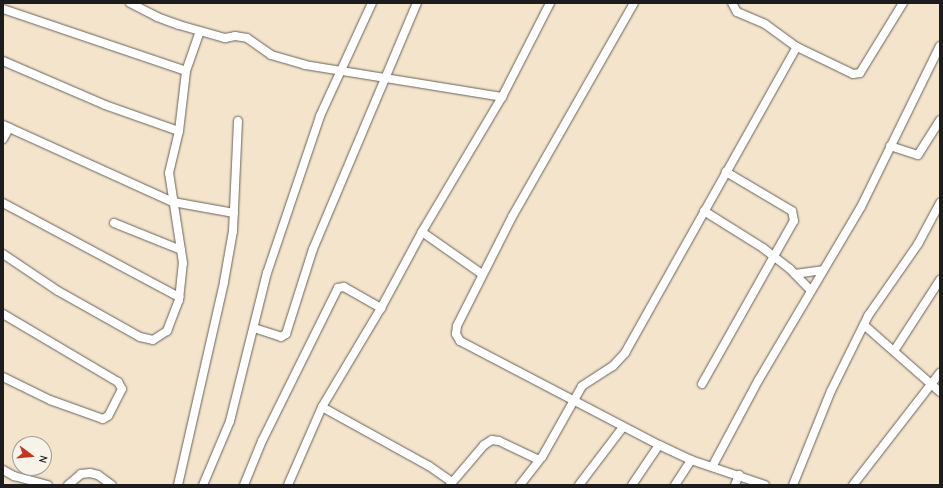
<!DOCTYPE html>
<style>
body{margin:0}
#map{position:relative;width:943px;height:488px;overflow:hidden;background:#f4e4cc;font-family:"Comic Neue",sans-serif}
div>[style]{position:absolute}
.roads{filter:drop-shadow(0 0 1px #68625a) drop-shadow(0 0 1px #68625a)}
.street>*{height:8px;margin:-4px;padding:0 4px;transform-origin:4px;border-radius:4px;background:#fff}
span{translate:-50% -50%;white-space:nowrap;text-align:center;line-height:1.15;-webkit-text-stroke:3px #f7f3e8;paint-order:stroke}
.frame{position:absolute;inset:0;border:4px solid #1c1c1c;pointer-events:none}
.north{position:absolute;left:12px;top:436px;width:40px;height:40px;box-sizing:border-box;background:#f7f3e8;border:1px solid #9f9d96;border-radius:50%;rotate:106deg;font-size:11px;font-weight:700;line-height:16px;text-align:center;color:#1c1c1c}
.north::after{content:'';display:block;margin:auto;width:14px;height:18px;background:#c8321e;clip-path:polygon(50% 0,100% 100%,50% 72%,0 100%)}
</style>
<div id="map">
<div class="roads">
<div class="street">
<i style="left:130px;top:3px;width:30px;rotate:27deg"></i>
<i style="left:157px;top:17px;width:23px;rotate:20deg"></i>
<i style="left:179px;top:25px;width:48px;rotate:15.8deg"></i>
<i style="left:225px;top:38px;width:10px;rotate:-11deg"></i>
<i style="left:235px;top:36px;width:12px;rotate:9deg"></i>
<i style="left:247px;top:38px;width:29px;rotate:35deg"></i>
<i style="left:271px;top:55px;width:35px;rotate:16deg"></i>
<i style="left:305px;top:65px;width:200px;rotate:9.2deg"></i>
<i style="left:502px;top:97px;width:157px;rotate:120.7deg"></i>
<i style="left:422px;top:232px;width:86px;rotate:118.3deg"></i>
<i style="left:381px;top:308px;width:115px;rotate:120.8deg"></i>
<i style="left:322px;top:407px;width:85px;rotate:113.6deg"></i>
<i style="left:634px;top:3px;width:246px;rotate:119.7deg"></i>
<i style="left:512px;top:217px;width:122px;rotate:116.8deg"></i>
<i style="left:457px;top:326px;width:8px;rotate:97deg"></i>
<i style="left:456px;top:334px;width:8px;rotate:60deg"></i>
<i style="left:460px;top:341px;width:225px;rotate:27.6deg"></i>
<i style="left:659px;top:445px;width:35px;rotate:25deg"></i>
<i style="left:691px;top:460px;width:78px;rotate:18.7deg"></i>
<i style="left:732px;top:3px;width:10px;rotate:61deg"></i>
<i style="left:737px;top:12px;width:30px;rotate:23deg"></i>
<i style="left:765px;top:24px;width:39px;rotate:36deg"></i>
<i style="left:797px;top:47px;width:62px;rotate:25.7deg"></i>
<i style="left:853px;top:74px;width:7px;rotate:-8deg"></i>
<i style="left:860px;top:73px;width:82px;rotate:-58.4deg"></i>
<i style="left:3px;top:9px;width:193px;rotate:18.7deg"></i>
<i style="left:3px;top:61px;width:111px;rotate:23.3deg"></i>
<i style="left:105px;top:105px;width:78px;rotate:19.4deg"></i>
<i style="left:502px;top:97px;width:106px;rotate:-62.9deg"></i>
<i style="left:3px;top:125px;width:187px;rotate:24.4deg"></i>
<i style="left:173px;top:202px;width:62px;rotate:10.2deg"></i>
<i style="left:3px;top:139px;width:13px;rotate:-61deg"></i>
<i style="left:890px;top:146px;width:29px;rotate:18deg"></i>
<i style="left:918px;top:155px;width:41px;rotate:-57.8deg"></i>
<i style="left:3px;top:203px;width:200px;rotate:28.1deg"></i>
<i style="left:704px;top:211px;width:70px;rotate:32.1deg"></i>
<i style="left:763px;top:248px;width:34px;rotate:38deg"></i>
<i style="left:790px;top:269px;width:30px;rotate:46deg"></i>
<i style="left:114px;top:223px;width:72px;rotate:21.9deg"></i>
<i style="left:422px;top:232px;width:73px;rotate:35deg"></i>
<i style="left:3px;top:254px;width:66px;rotate:33.9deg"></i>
<i style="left:58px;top:291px;width:94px;rotate:29.3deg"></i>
<i style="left:140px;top:337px;width:13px;rotate:13deg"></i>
<i style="left:153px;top:340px;width:17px;rotate:-33deg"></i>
<i style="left:167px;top:331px;width:33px;rotate:-69deg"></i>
<i style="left:179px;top:300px;width:37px;rotate:-84deg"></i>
<i style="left:183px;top:263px;width:91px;rotate:-98.8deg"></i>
<i style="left:169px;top:173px;width:43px;rotate:-76.6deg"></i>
<i style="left:179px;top:131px;width:60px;rotate:-83.3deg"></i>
<i style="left:186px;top:71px;width:42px;rotate:-70.7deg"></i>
<i style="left:795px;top:274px;width:28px;rotate:-8deg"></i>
<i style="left:3px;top:314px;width:134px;rotate:30.6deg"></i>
<i style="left:118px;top:382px;width:8px;rotate:60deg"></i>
<i style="left:122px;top:389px;width:30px;rotate:117deg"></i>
<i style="left:108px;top:416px;width:6px;rotate:149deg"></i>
<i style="left:103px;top:419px;width:56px;rotate:-160.3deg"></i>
<i style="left:50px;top:400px;width:52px;rotate:-153.9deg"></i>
<i style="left:864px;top:325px;width:101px;rotate:41.4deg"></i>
<i style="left:254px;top:328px;width:28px;rotate:18deg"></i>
<i style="left:281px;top:337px;width:6px;rotate:-31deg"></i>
<i style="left:286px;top:334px;width:89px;rotate:-72.4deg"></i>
<i style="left:313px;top:249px;width:267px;rotate:-67.1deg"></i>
<i style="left:894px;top:351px;width:85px;rotate:-57.1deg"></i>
<i style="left:702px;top:384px;width:187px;rotate:-60.6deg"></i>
<i style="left:794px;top:221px;width:10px;rotate:-101deg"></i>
<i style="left:792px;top:211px;width:77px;rotate:-149.4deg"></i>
<i style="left:322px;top:407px;width:122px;rotate:28.9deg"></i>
<i style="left:429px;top:466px;width:28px;rotate:35deg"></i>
<i style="left:712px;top:467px;width:98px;rotate:-61.9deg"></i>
<i style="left:758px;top:381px;width:202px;rotate:-59.4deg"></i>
<i style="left:861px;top:207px;width:179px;rotate:-63.9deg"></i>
<i style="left:3px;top:470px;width:13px;rotate:29deg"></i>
<i style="left:14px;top:476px;width:35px;rotate:15deg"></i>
<i style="left:68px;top:485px;width:17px;rotate:-40deg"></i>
<i style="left:81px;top:474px;width:9px;rotate:-6deg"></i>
<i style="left:90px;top:473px;width:8px;rotate:14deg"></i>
<i style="left:98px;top:475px;width:17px;rotate:36deg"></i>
<i style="left:178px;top:485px;width:208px;rotate:-77.2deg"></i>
<i style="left:224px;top:282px;width:52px;rotate:-80deg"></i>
<i style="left:233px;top:231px;width:110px;rotate:-87.4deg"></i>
<i style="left:203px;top:485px;width:69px;rotate:-67.1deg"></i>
<i style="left:230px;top:421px;width:153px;rotate:-76deg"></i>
<i style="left:267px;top:273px;width:166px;rotate:-71.3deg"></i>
<i style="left:320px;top:116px;width:124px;rotate:-65.3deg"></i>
<i style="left:244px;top:485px;width:48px;rotate:-67.8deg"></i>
<i style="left:262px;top:441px;width:171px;rotate:-63.6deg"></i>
<i style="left:338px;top:288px;width:6px;rotate:-9deg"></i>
<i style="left:344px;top:287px;width:43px;rotate:29.6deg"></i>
<i style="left:450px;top:485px;width:52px;rotate:-49.6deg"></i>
<i style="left:484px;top:445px;width:9px;rotate:-32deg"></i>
<i style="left:492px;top:440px;width:7px;rotate:8deg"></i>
<i style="left:499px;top:441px;width:44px;rotate:25.4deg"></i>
<i style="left:520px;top:485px;width:36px;rotate:-52deg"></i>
<i style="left:542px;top:457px;width:81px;rotate:-60.6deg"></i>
<i style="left:582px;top:386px;width:37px;rotate:-33deg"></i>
<i style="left:613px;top:366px;width:18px;rotate:-47deg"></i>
<i style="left:625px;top:353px;width:351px;rotate:-60.7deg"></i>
<i style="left:579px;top:485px;width:73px;rotate:-52.8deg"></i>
<i style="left:632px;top:485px;width:48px;rotate:-56deg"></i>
<i style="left:675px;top:485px;width:30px;rotate:-57deg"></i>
<i style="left:735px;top:485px;width:11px;rotate:-68deg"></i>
<i style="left:793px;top:485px;width:101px;rotate:-68deg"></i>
<i style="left:831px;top:391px;width:84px;rotate:-63.7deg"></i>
<i style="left:868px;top:316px;width:88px;rotate:-55.2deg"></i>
<i style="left:918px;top:244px;width:47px;rotate:-61.8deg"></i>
<i style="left:853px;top:485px;width:142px;rotate:-52.2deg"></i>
</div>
</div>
<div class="frame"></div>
<div class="north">N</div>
</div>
